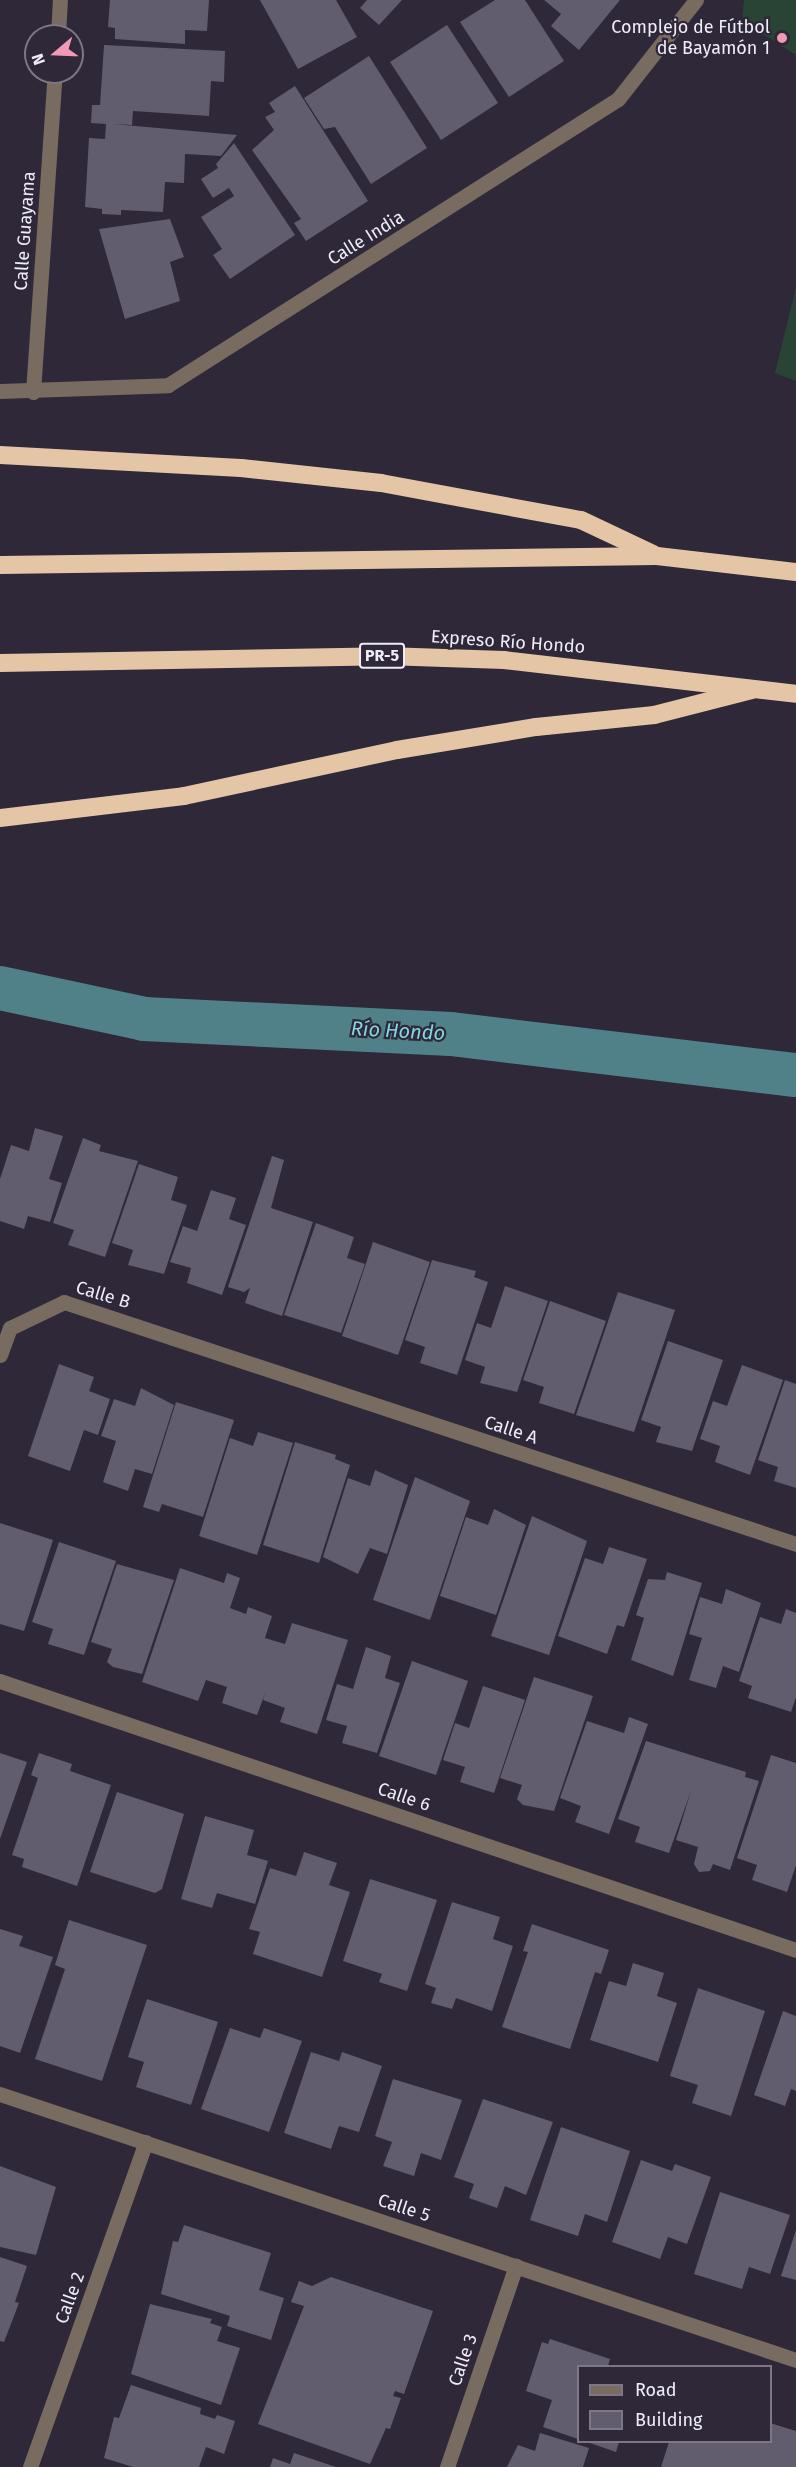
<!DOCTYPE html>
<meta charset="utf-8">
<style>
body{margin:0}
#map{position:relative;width:796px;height:2467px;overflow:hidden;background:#2e2839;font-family:"Fira Sans",sans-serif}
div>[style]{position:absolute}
.green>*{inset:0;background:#294434}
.canal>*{height:44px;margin:-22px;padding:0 22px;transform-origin:22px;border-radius:22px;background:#508189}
.building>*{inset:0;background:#625c6f}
.minor>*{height:15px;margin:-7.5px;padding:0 7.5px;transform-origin:7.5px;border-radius:7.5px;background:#786c60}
.motorway>*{height:18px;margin:-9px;padding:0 9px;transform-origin:9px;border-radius:9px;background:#e4c5a6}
.dots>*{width:16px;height:16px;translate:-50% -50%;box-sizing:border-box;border:3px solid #2e2839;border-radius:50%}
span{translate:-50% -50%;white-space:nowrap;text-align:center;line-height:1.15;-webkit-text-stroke:4.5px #2e2839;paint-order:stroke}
.shield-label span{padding:2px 4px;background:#2e2839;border:2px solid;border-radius:4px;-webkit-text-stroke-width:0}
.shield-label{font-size:16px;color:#f0ecf8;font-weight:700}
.poi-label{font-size:18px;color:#f0ecf8}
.right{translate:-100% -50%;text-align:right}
.street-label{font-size:18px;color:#f0ecf8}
.water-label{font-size:20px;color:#82d6e4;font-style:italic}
.legend{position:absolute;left:577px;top:2365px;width:195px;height:78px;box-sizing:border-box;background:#2e2839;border:2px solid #7c7685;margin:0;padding:8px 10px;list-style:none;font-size:18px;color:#f0ecf8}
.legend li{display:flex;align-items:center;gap:12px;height:30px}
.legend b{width:30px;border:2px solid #7c7685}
.north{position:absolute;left:24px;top:24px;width:60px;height:60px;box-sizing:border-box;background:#2e2839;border:2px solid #7c7685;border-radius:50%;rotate:251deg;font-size:16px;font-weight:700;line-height:24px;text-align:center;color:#f0ecf8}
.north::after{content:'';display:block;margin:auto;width:21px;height:27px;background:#f09ab6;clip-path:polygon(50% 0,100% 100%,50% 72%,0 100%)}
</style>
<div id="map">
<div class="green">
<i style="clip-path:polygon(744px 0,796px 0,796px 55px,742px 21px)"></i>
<i style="clip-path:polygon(796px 287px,796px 381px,775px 373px)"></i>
</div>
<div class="canal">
<i style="left:0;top:988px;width:147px;rotate:12.1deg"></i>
<i style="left:144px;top:1019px;width:307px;rotate:2.8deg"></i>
<i style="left:451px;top:1034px;width:347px;rotate:6.8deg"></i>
</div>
<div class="building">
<i style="clip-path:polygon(110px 0,209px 0,207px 31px,185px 30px,185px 44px,115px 39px,115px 28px,108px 27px)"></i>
<i style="clip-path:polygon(260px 0,336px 0,357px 37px,298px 69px)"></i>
<i style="clip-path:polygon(367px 0,402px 0,379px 25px,360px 8px)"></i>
<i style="clip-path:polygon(495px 0,525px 0,564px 61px,509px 97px,460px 22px)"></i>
<i style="clip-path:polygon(544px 0,620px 0,579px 50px,551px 26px,561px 14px)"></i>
<i style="clip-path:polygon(447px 25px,498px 103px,441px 140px,390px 62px)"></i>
<i style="clip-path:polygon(104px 45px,225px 51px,224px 82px,211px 81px,209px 116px,133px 111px,132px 125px,113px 124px,237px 135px,221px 156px,185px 154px,184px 183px,165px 182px,163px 212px,121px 210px,121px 215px,102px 214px,102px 209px,85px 207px,89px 138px,105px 139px,106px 124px,91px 123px,92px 105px,100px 105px)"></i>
<i style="clip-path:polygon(369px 56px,427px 148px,371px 184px,335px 127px,324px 129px,304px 98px)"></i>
<i style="clip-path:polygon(295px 86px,368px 201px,306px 241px,294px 223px,301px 219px,252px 150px,274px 130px,265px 117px,275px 112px,269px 103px)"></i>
<i style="clip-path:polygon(234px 143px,295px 235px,230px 279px,213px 255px,222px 249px,201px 217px,234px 196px,229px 188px,213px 198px,201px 179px,218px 168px,216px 164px)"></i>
<i style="clip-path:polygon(170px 219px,184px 257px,170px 262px,180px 301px,125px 319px,99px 229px)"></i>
<i style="clip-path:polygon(35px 1128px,63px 1136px,49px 1179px,62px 1183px,50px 1222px,28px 1216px,24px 1229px,0 1221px,0 1179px,11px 1145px,29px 1151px)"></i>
<i style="clip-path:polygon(83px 1138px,101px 1145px,99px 1151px,138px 1161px,105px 1257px,68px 1245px,74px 1230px,53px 1223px)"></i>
<i style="clip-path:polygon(272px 1156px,284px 1160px,271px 1208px,313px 1222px,282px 1316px,245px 1303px,250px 1288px,244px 1292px,228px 1287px)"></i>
<i style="clip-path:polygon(139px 1164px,178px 1177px,171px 1200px,187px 1205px,164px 1274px,128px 1265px,133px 1250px,112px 1243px)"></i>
<i style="clip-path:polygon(211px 1190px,236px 1198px,229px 1219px,246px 1225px,222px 1295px,187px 1283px,191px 1268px,170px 1262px,183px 1226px,197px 1231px)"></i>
<i style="clip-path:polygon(316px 1223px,354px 1237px,347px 1258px,365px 1264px,341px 1333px,284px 1315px)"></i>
<i style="clip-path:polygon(373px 1242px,430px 1262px,398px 1355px,342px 1336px)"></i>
<i style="clip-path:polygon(432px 1260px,476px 1271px,474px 1277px,488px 1282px,457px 1375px,420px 1363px,425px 1347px,405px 1340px)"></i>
<i style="clip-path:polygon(505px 1286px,548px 1301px,517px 1392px,480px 1383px,485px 1367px,465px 1360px,477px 1323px,491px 1328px)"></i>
<i style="clip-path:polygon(618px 1292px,675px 1310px,634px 1432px,576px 1415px)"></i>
<i style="clip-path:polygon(550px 1301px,606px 1321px,574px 1414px,539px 1403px,544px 1387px,523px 1380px)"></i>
<i style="clip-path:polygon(668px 1341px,723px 1360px,692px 1451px,656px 1442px,661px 1427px,641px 1420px)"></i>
<i style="clip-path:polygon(59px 1364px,94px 1377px,89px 1391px,110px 1399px,98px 1435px,84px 1430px,70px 1471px,28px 1456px)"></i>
<i style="clip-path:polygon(742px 1365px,783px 1380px,750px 1475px,715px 1462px,720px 1446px,700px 1439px,713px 1401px,727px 1406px)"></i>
<i style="clip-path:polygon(785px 1380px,796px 1384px,796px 1488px,774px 1481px,778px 1467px,758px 1460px)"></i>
<i style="clip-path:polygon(141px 1388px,174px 1405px,152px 1474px,135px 1469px,128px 1491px,103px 1482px,116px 1441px,101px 1436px,114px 1399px,135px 1406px)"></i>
<i style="clip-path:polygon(176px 1402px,234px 1420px,203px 1517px,162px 1504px,159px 1512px,143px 1507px)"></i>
<i style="clip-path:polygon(258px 1432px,293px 1443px,257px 1555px,199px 1536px,230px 1438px,253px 1446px)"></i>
<i style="clip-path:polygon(295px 1442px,336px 1455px,335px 1459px,350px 1465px,319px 1563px,263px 1545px)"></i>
<i style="clip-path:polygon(375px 1470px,408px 1485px,387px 1554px,370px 1548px,358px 1574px,323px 1557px,348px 1478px,370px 1486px)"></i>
<i style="clip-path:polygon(415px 1477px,470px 1501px,430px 1620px,373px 1600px)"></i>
<i style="clip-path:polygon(494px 1509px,526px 1525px,496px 1615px,440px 1596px,466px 1517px,488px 1525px)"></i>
<i style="clip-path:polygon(532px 1516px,587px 1541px,549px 1655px,491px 1636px)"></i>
<i style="clip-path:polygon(0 1523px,53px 1540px,24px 1631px,0 1624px)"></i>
<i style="clip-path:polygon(59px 1542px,116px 1561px,84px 1655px,48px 1644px,53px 1629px,32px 1622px)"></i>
<i style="clip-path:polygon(609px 1547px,647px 1559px,624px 1627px,617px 1625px,607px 1654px,558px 1636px,585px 1558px,603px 1564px)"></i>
<i style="clip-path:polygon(117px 1564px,174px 1580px,142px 1674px,113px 1667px,107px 1662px,112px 1649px,91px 1642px)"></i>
<i style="clip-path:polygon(180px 1568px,224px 1583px,227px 1573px,240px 1578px,230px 1608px,246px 1614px,248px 1607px,272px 1616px,265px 1638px,285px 1644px,292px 1623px,348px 1640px,317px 1734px,280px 1722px,285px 1708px,263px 1700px,266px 1691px,257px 1715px,222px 1703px,227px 1687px,206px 1680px,198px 1701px,142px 1682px)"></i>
<i style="clip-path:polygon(667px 1572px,702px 1583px,673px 1676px,631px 1660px,644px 1618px,636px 1615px,648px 1579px,665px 1580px)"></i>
<i style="clip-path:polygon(726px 1589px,761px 1603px,739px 1672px,723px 1666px,716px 1688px,689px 1680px,702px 1638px,689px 1634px,700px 1597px,722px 1604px)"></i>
<i style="clip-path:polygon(786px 1609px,796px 1613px,796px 1697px,791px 1712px,748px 1698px,752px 1686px,739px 1681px,760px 1617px,781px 1624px)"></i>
<i style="clip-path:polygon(366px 1647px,391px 1656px,385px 1678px,400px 1683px,377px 1753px,342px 1743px,347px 1726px,326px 1720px,337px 1684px,353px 1689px)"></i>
<i style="clip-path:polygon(412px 1661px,468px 1681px,436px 1775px,379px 1756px)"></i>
<i style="clip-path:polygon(534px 1677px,593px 1696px,554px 1811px,523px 1805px,517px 1799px,522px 1785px,500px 1778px)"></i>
<i style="clip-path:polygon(483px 1686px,525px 1700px,494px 1793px,460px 1782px,465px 1767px,443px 1760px,455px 1723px,469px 1728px)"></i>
<i style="clip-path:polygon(629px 1717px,648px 1724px,609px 1834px,575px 1822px,581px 1806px,560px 1798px,587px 1721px,624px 1733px)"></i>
<i style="clip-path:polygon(646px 1741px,746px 1772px,745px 1777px,759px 1781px,730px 1870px,713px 1864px,710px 1871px,699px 1872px,694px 1864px,698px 1847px,676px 1840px,691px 1791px,669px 1853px,635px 1842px,640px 1827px,618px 1819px)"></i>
<i style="clip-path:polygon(0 1753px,27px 1762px,0 1839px)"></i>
<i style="clip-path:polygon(39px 1753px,72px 1764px,70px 1771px,111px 1785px,77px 1886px,22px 1867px,24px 1859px,12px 1855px,38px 1778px,31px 1775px)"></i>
<i style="clip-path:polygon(771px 1755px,796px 1763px,796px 1865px,787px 1892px,752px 1880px,757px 1865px,737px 1858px)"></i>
<i style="clip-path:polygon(117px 1792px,184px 1814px,162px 1889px,155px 1893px,90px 1872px)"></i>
<i style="clip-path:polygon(205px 1816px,254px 1830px,247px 1855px,268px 1861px,255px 1904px,217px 1893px,212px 1908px,181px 1899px)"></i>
<i style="clip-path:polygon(304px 1852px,337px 1863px,329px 1885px,350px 1892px,322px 1977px,253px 1954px,260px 1932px,249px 1929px,270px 1868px,296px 1876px)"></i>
<i style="clip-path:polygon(370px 1879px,437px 1900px,407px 1991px,379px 1982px,382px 1974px,343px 1961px)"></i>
<i style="clip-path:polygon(452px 1902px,500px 1917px,493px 1939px,513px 1946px,492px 2011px,456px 1998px,452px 2009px,431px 2003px,436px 1988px,425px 1984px)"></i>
<i style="clip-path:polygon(69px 1920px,147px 1945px,102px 2081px,35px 2059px,65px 1969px,55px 1965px)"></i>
<i style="clip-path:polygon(532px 1924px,609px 1950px,601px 1974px,595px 1972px,570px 2049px,502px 2027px,528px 1952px,523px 1951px)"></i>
<i style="clip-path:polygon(0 1929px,23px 1936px,19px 1946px,53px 1957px,20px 2053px,0 2046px)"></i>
<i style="clip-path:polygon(633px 1963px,664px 1973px,657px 1996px,677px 2003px,658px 2062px,590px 2040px,609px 1981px,626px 1986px)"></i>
<i style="clip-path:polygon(698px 1988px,765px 2011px,731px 2116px,692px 2103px,698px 2085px,670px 2076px)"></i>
<i style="clip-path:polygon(147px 1999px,218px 2022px,191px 2105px,136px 2087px,144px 2062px,128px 2057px)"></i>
<i style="clip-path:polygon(783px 2011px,796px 2016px,796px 2091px,791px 2089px,785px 2106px,754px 2095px)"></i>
<i style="clip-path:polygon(230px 2028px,260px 2038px,264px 2028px,302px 2041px,269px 2132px,201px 2109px)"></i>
<i style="clip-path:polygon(311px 2052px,339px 2061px,342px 2052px,382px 2066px,359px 2132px,339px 2126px,331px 2149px,284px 2133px)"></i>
<i style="clip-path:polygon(393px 2079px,462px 2100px,441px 2160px,421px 2153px,414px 2176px,383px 2166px,392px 2142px,375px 2136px)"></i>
<i style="clip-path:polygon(483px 2099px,553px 2122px,526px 2195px,505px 2186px,497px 2208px,469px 2198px,474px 2184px,454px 2177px)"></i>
<i style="clip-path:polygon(561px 2127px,630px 2151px,607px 2222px,585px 2214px,578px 2236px,530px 2220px)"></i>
<i style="clip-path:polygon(641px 2160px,672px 2171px,675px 2164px,711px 2177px,687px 2244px,668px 2237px,660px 2259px,612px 2242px)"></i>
<i style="clip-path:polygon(0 2166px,56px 2187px,36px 2255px,0 2247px)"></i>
<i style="clip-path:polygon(720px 2192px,790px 2215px,770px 2274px,749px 2267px,742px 2289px,694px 2274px)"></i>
<i style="clip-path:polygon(184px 2225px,271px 2253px,259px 2290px,284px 2298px,271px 2340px,227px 2326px,230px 2316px,161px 2294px,173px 2241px,178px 2242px)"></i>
<i style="clip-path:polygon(796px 2230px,796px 2280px,781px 2276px)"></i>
<i style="clip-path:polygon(0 2257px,27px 2266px,15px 2302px,19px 2303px,4px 2342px,0 2341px)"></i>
<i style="clip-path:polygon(331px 2277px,433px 2311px,404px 2394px,395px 2391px,393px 2396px,401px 2398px,390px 2429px,386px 2428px,370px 2464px,258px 2424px,304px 2306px,291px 2302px,299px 2281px,312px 2286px)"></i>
<i style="clip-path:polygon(150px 2304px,212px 2319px,210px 2323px,222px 2327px,217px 2341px,240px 2348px,221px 2405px,131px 2374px)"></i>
<i style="clip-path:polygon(550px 2339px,610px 2359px,608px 2366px,578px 2366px,578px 2439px,543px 2427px,552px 2400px,526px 2391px,542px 2342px,548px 2344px)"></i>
<i style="clip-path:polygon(131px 2385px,201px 2408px,200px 2414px,215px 2419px,217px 2415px,235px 2421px,224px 2454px,206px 2447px,199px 2467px,133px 2467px,104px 2458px,114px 2417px,119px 2418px)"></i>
<i style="clip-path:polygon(770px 2423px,796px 2431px,796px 2467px,661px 2467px,669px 2442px,770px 2442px)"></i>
<i style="clip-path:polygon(540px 2433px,589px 2448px,583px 2467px,507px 2467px,518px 2445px,535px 2451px)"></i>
<i style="clip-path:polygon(587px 2442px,619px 2442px,616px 2452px)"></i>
<i style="clip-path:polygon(294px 2453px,336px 2467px,270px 2467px,273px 2458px,290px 2464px)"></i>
</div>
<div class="minor">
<i style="left:58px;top:36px;width:36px;rotate:-87deg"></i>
<i style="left:0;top:391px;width:168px;rotate:-2deg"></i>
<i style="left:168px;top:385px;width:533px;rotate:-32.44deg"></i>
<i style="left:618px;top:99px;width:126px;rotate:-51.8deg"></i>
<i style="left:33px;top:392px;width:321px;rotate:-86.1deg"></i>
<i style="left:0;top:1355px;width:29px;rotate:-70deg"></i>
<i style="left:10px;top:1328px;width:60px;rotate:-25.7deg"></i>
<i style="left:64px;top:1302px;width:771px;rotate:18.29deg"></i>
<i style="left:0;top:1681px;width:840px;rotate:18.67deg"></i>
<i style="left:0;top:2094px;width:839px;rotate:18.48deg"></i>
<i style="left:30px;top:2467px;width:345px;rotate:-70.4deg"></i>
<i style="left:447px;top:2467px;width:213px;rotate:-71.1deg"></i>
</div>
<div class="motorway">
<i style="left:0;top:455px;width:241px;rotate:3.1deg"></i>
<i style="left:241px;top:468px;width:141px;rotate:6.1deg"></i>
<i style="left:381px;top:483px;width:203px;rotate:10.5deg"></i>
<i style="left:581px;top:520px;width:80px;rotate:25.3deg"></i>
<i style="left:0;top:565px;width:657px;rotate:-0.78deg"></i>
<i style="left:657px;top:556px;width:140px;rotate:6.6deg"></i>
<i style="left:0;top:663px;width:385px;rotate:-1deg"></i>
<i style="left:385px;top:656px;width:119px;rotate:1.9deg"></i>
<i style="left:504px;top:660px;width:294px;rotate:6.6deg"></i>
<i style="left:0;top:818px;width:185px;rotate:-6.8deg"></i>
<i style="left:184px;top:796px;width:218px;rotate:-12.2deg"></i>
<i style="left:397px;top:750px;width:141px;rotate:-9.4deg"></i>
<i style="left:536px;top:727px;width:119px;rotate:-5.8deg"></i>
<i style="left:654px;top:715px;width:101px;rotate:-14.3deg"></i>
</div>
<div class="dots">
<i style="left:782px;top:38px;background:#f09ab6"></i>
</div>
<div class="shield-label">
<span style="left:382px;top:656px">PR-5</span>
</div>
<div class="poi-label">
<span class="right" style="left:770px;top:38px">Complejo de Fútbol<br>de Bayamón 1</span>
</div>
<div class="street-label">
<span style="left:25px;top:231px;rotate:-86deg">Calle Guayama</span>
<span style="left:366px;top:238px;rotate:-32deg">Calle India</span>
<span style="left:508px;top:642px;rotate:4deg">Expreso Río Hondo</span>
<span style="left:103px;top:1295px;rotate:17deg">Calle B</span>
<span style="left:511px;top:1430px;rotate:18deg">Calle A</span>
<span style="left:404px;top:1797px;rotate:19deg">Calle 6</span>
<span style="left:404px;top:2208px;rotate:18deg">Calle 5</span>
<span style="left:70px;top:2298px;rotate:-70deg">Calle 2</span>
<span style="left:463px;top:2360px;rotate:-71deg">Calle 3</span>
</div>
<div class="water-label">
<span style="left:398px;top:1031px;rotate:3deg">Río Hondo</span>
</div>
<ul class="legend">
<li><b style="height:8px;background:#786c60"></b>Road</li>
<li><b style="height:16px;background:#625c6f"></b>Building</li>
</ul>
<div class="north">N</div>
</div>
